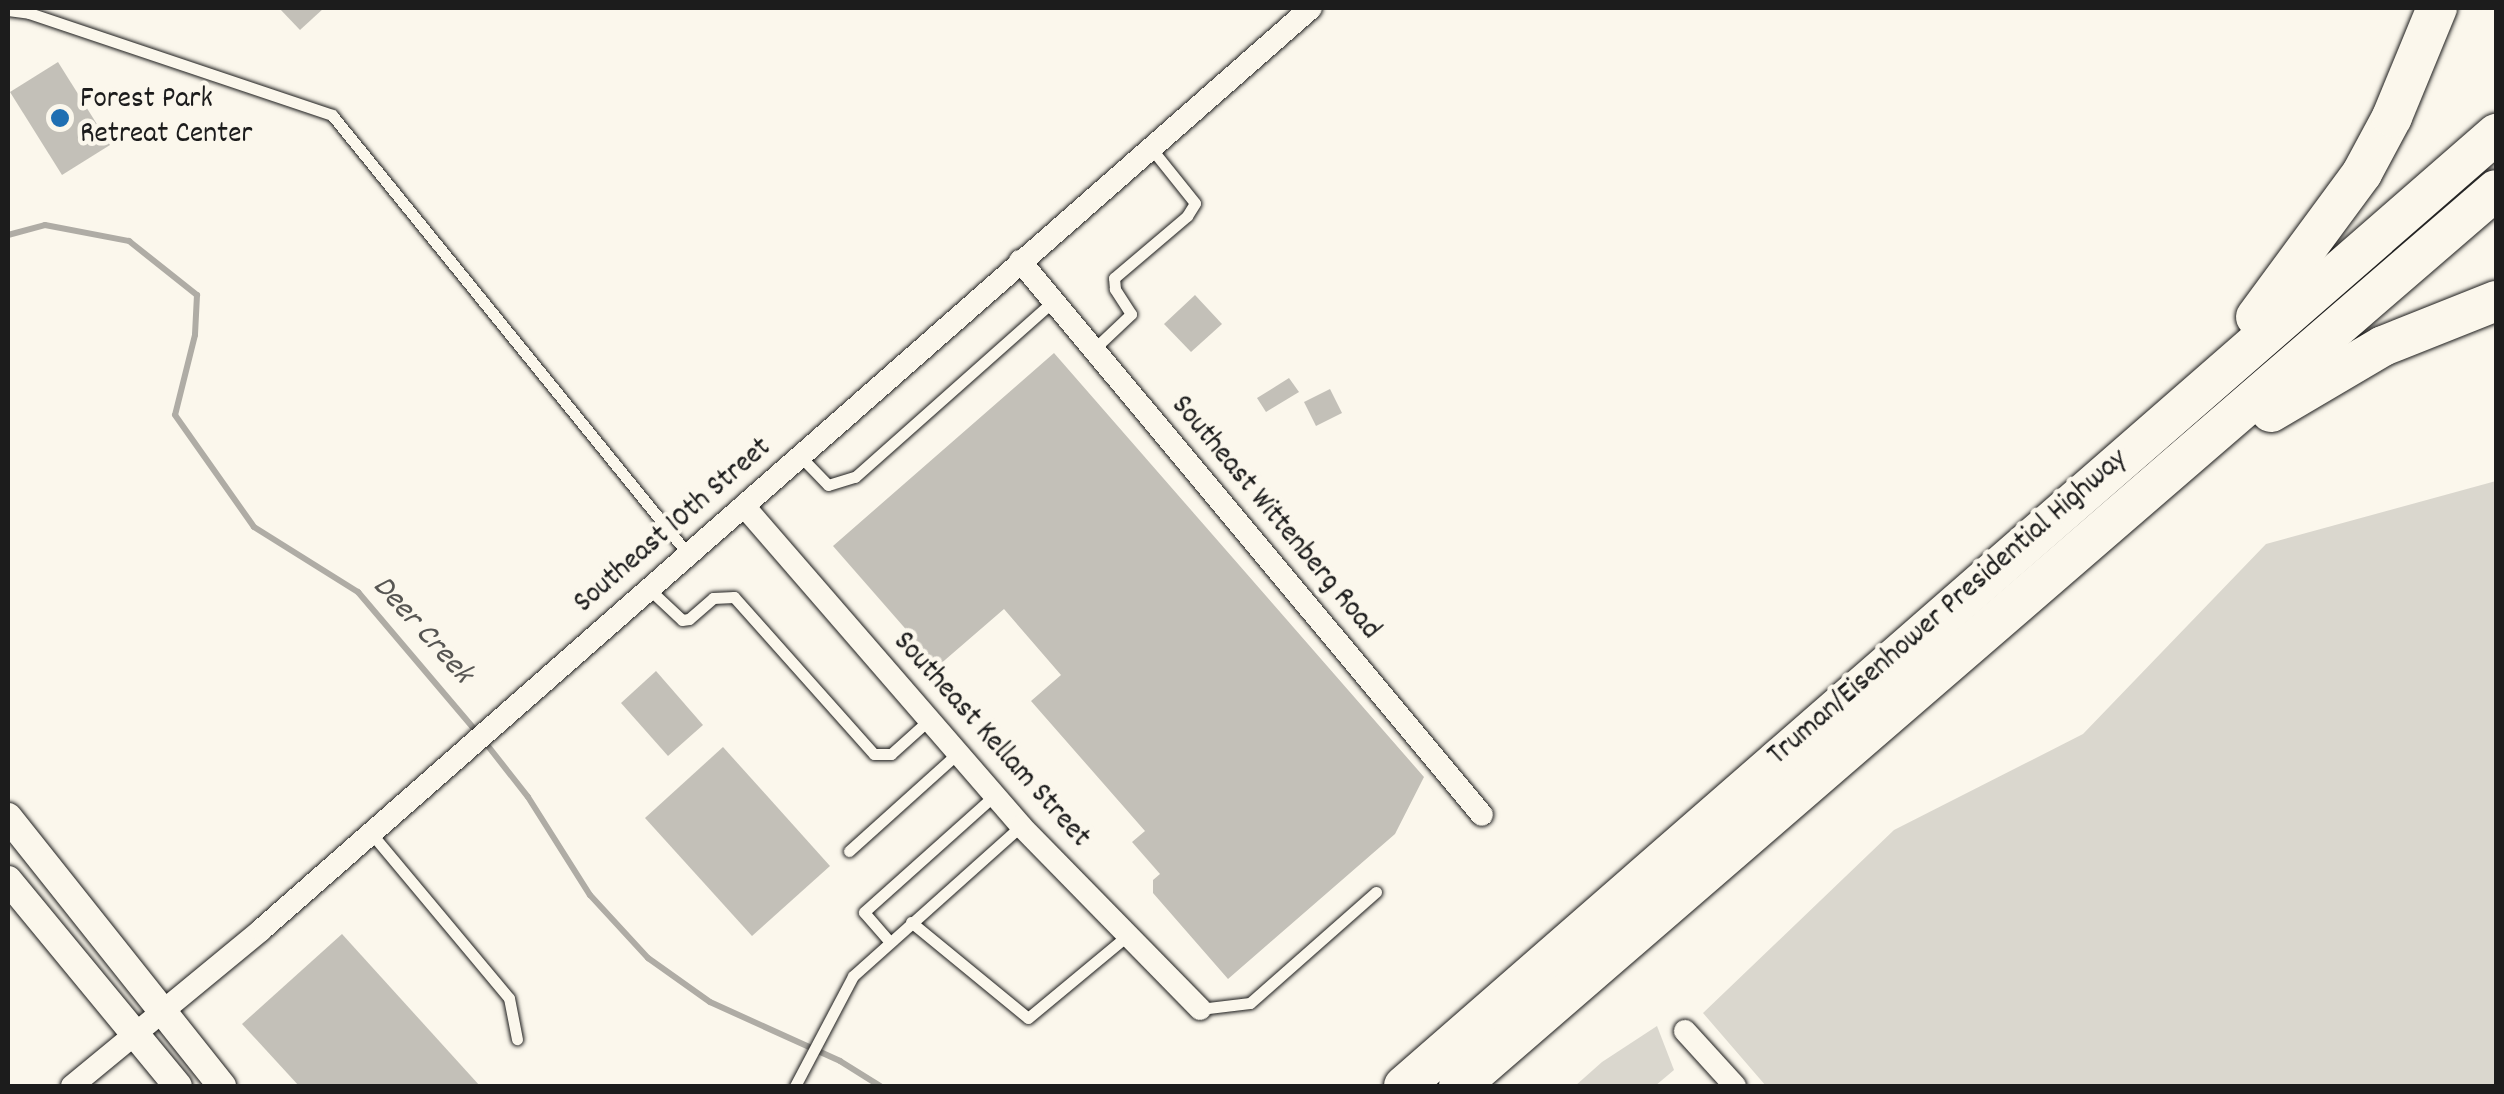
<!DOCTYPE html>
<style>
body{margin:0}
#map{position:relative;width:2504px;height:1094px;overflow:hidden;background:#fbf7ec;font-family:Dekko,sans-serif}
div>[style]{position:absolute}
.green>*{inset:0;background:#dad7ce}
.stream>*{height:6px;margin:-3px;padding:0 3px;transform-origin:3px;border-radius:3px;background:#afaca5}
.building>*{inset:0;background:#c3c0b8}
.roads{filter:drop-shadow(0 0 2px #1c1c1c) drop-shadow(0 0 2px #1c1c1c)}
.service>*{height:11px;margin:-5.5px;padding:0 5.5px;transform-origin:5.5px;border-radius:5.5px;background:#fbf7ec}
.minor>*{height:22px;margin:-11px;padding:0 11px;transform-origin:11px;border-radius:11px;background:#fbf7ec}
.tertiary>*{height:28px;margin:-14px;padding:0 14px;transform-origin:14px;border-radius:14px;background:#fbf7ec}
.motorway>*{height:40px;margin:-20px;padding:0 20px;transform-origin:20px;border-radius:20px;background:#fbf7ec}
.dots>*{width:28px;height:28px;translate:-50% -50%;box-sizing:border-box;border:5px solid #fbf7ec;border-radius:50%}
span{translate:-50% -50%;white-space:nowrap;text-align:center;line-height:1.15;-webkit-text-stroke:9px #fbf7ec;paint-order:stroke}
.poi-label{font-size:30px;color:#1c1c1c}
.left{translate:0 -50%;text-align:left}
.street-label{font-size:30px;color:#1c1c1c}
.water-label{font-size:32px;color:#575653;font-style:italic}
.frame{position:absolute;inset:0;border:10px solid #1c1c1c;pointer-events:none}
</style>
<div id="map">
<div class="green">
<i style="clip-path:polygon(2496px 481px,2496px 1086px,1766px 1086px,1703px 1013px,1894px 830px,2083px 734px,2266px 544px)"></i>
<i style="clip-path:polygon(1657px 1026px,1674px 1070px,1655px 1086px,1575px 1086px,1602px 1062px)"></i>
</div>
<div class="stream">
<i style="left:8px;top:235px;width:38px;rotate:-15deg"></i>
<i style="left:45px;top:225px;width:86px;rotate:10.8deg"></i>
<i style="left:129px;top:241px;width:87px;rotate:38.5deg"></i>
<i style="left:197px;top:295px;width:40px;rotate:92.9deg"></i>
<i style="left:195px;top:335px;width:82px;rotate:104deg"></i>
<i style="left:175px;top:415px;width:137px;rotate:54.8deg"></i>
<i style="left:254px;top:527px;width:123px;rotate:32deg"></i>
<i style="left:358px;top:592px;width:182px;rotate:49.7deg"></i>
<i style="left:484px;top:741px;width:71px;rotate:51.8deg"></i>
<i style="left:528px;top:797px;width:116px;rotate:57.7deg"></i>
<i style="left:590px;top:895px;width:86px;rotate:47.4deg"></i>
<i style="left:648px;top:958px;width:76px;rotate:35.4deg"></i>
<i style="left:710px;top:1002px;width:143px;rotate:24.4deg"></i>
<i style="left:840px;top:1061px;width:47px;rotate:32deg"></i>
</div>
<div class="building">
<i style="clip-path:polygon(279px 8px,324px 8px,300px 30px)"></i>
<i style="clip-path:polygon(58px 62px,110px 145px,62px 175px,10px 92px)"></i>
<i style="clip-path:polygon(1195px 295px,1222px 324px,1191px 352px,1164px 324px)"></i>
<i style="clip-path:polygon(1054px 353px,1424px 777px,1395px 834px,1228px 979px,1153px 893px,1153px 880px,1160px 874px,1132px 842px,1145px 831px,1031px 701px,1061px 675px,1004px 609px,938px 666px,833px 546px)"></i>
<i style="clip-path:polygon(1289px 378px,1299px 392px,1266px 412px,1257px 398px)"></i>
<i style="clip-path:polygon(1330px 389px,1342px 413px,1316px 426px,1304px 402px)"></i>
<i style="clip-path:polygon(656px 671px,703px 725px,668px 756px,621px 703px)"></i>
<i style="clip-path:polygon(723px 747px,830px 866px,752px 936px,645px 818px)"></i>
<i style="clip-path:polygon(342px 934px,480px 1086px,299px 1086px,242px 1024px)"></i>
</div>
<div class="roads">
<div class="service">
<i style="left:8px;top:10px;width:21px;rotate:8deg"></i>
<i style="left:29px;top:13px;width:320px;rotate:18.6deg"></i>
<i style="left:332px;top:115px;width:565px;rotate:50.96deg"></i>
<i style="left:1094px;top:349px;width:51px;rotate:-43.4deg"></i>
<i style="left:1131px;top:314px;width:30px;rotate:-123deg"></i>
<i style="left:1115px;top:289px;width:11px;rotate:-95deg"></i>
<i style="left:1114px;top:278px;width:96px;rotate:-40.3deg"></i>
<i style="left:1187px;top:216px;width:15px;rotate:-58deg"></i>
<i style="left:1195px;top:203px;width:70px;rotate:-128.7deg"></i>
<i style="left:800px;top:456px;width:40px;rotate:46deg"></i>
<i style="left:828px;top:485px;width:28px;rotate:-17deg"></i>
<i style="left:855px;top:477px;width:265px;rotate:-41.6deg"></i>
<i style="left:649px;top:589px;width:45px;rotate:43.2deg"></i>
<i style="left:682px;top:620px;width:7px;rotate:-8deg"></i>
<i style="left:689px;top:619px;width:32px;rotate:-41deg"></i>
<i style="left:713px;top:598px;width:21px;rotate:-3deg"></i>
<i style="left:734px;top:597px;width:210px;rotate:48.3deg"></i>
<i style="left:874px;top:754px;width:17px"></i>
<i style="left:891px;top:754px;width:52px;rotate:-41.9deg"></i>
<i style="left:371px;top:833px;width:215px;rotate:50.1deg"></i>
<i style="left:509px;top:998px;width:42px;rotate:79deg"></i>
<i style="left:849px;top:851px;width:148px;rotate:-42deg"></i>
<i style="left:911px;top:922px;width:151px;rotate:39.4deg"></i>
<i style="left:1028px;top:1018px;width:130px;rotate:-39.7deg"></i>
<i style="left:889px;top:941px;width:38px;rotate:-131deg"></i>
<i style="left:864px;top:912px;width:176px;rotate:-41.8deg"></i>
<i style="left:1200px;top:1009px;width:50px;rotate:-6.8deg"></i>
<i style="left:1250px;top:1003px;width:168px;rotate:-41.4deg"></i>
<i style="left:795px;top:1086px;width:124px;rotate:-62.2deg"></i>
<i style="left:853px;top:976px;width:225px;rotate:-41.8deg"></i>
</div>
<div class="minor">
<i style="left:1020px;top:261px;width:721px;rotate:50.17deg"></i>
<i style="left:744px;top:506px;width:423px;rotate:49.1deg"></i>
<i style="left:1021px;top:826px;width:256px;rotate:45.6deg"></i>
<i style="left:1685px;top:1031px;width:74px;rotate:47.7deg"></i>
<i style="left:72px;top:1086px;width:245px;rotate:-39.5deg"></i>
<i style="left:261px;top:930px;width:1397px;rotate:-41.29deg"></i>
</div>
<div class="tertiary">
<i style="left:8px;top:817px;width:344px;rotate:51.5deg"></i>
<i style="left:8px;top:880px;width:267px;rotate:50.5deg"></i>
</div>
<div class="motorway">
<i style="left:2256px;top:317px;width:179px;rotate:-53.6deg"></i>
<i style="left:2362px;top:173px;width:64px;rotate:-61.8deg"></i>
<i style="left:2392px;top:117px;width:118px;rotate:-67.6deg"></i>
<i style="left:2271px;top:412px;width:130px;rotate:-30.5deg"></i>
<i style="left:2383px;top:346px;width:122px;rotate:-21.7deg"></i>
<i style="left:1404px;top:1086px;width:1449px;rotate:-41.08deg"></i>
<i style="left:1459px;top:1086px;width:1370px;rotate:-40.83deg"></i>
</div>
</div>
<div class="dots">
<i style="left:60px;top:118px;background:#1f6fb2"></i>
</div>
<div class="poi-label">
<span class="left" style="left:80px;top:118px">Forest Park<br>Retreat Center</span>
</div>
<div class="street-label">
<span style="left:1274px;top:519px;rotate:50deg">Southeast Wittenberg Road</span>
<span style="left:674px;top:527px;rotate:-41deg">Southeast 10th Street</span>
<span style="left:1949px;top:609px;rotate:-41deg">Truman/Eisenhower Presidential Highway</span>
<span style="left:990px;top:741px;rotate:48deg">Southeast Kellam Street</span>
</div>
<div class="water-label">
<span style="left:421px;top:631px;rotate:48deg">Deer Creek</span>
</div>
<div class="frame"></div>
</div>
